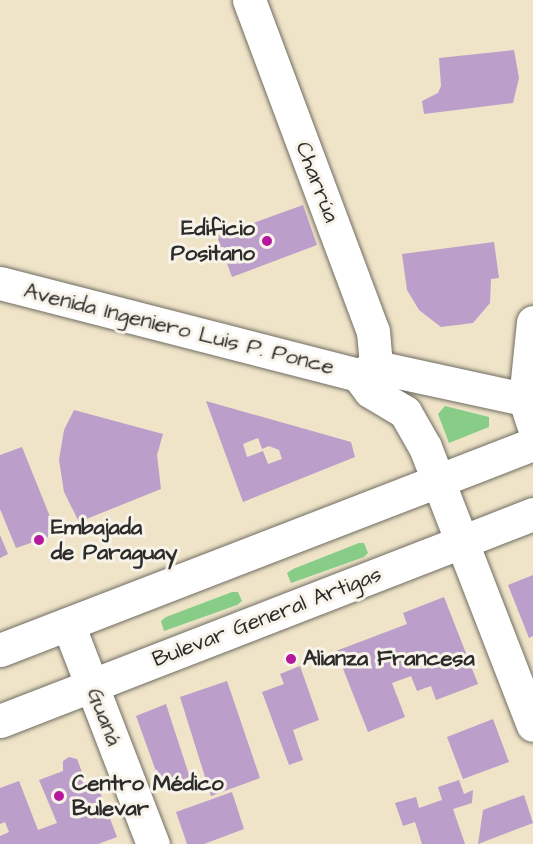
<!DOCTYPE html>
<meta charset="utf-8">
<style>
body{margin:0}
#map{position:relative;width:533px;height:844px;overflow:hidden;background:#efe4c8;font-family:"Architects Daughter",sans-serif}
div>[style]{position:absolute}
.green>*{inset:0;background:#87cd87}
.building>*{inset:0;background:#bb9eca}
.roads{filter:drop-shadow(0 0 2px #706c62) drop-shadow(0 0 2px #706c62)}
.minor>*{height:33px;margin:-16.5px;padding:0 16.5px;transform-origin:16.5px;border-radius:16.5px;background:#fff}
.major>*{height:33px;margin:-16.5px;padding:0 16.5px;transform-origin:16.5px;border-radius:16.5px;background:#fff}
.dots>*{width:16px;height:16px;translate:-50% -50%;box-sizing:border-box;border:3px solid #f7f3e8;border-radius:50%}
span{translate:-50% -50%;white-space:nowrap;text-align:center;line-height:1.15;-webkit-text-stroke:6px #f7f3e8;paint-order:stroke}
.street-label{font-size:22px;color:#2b2b2b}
.poi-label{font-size:22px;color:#2b2b2b;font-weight:700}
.right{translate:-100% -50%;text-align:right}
.left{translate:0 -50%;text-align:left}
</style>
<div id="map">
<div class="green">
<i style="clip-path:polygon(445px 406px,489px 417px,489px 427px,449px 443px,438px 414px)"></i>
<i style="clip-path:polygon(359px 543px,364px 543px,368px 553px,364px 557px,291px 583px,287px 573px,293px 569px)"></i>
<i style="clip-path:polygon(232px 592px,238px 592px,242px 601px,237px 605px,164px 631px,161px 621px,166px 617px)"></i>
</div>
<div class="building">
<i style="clip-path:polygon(514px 50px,519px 78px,513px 103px,424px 114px,422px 101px,438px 93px,441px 86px,439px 58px)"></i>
<i style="clip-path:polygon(303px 205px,317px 245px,232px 277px,217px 236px)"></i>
<i style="clip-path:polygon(494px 242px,499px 278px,491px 279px,490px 303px,473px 323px,441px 327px,419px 310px,407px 290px,402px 254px)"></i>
<i style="clip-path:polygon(evenodd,206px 401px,351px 442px,355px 457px,243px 502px,206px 401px,258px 438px,262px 449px,269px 446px,279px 450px,282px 459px,268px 464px,263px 451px,247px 457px,243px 444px,258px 438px)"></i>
<i style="clip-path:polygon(74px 410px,163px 434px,157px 455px,161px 489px,79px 522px,64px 492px,59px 460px,64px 430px)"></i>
<i style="clip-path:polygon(22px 447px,57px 534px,16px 548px,0 509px,0 455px)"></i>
<i style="clip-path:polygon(0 535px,8px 554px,0 558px)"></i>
<i style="clip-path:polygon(533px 575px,533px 636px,529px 638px,508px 585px)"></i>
<i style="clip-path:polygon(444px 597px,478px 684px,436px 700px,431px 686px,417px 691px,411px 676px,392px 683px,405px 717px,368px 732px,336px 651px,407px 624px,403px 613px)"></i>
<i style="clip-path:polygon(300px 666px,319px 720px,293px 730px,303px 760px,289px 765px,262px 692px,284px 684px,280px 674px)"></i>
<i style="clip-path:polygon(227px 681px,260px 778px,211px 796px,180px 697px)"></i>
<i style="clip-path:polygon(166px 704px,190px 778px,162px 788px,136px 716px)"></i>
<i style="clip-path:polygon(493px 719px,509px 762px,463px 779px,447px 737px)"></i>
<i style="clip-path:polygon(69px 757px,77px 759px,86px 782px,95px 779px,117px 837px,98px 844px,0 844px,0 836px,9px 832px,5px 822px,0 824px,0 788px,19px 781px,38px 830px,57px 823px,39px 780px,63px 771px,63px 761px)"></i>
<i style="clip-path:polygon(459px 780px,464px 794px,473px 790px,472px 803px,453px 809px,465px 844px,422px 844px,415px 822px,403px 826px,395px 803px,416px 797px,419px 808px,442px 800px,438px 787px)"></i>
<i style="clip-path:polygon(232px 792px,244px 829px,204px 844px,187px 844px,176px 812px)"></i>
<i style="clip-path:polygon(524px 795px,533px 823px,478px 844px,483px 810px)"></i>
</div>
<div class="roads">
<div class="minor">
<i style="left:249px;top:0;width:353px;rotate:69.5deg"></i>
<i style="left:373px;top:331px;width:36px;rotate:85deg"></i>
<i style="left:0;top:283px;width:370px;rotate:14.4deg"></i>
<i style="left:358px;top:375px;width:20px;rotate:-24deg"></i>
<i style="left:376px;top:367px;width:161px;rotate:12.2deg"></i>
<i style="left:533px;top:322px;width:78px;rotate:95.9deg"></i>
<i style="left:525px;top:400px;width:26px;rotate:72deg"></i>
<i style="left:358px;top:375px;width:20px;rotate:53deg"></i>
<i style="left:370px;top:391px;width:41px;rotate:31deg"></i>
<i style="left:405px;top:412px;width:40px;rotate:60.3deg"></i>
<i style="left:425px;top:447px;width:298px;rotate:68.8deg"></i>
<i style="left:68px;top:624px;width:236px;rotate:68.9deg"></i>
</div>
<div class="major">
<i style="left:0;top:650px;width:571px;rotate:-21.13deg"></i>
<i style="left:0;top:721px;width:572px;rotate:-21.22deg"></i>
</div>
</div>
<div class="dots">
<i style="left:267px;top:241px;background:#b5179e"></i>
<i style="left:39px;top:540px;background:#b5179e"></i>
<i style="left:291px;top:659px;background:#b5179e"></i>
<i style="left:59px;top:796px;background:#b5179e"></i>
</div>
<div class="street-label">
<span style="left:317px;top:182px;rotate:69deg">Charrúa</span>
<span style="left:179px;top:329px;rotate:14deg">Avenida Ingeniero Luis P. Ponce</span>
<span style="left:267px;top:617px;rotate:-21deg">Bulevar General Artigas</span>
<span style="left:104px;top:717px;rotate:69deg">Guaná</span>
</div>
<div class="poi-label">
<span class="right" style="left:255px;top:241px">Edificio<br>Positano</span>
<span class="left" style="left:51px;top:540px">Embajada<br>de Paraguay</span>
<span class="left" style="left:303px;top:659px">Alianza Francesa</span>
<span class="left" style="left:72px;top:796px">Centro Médico<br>Bulevar</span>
</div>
</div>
